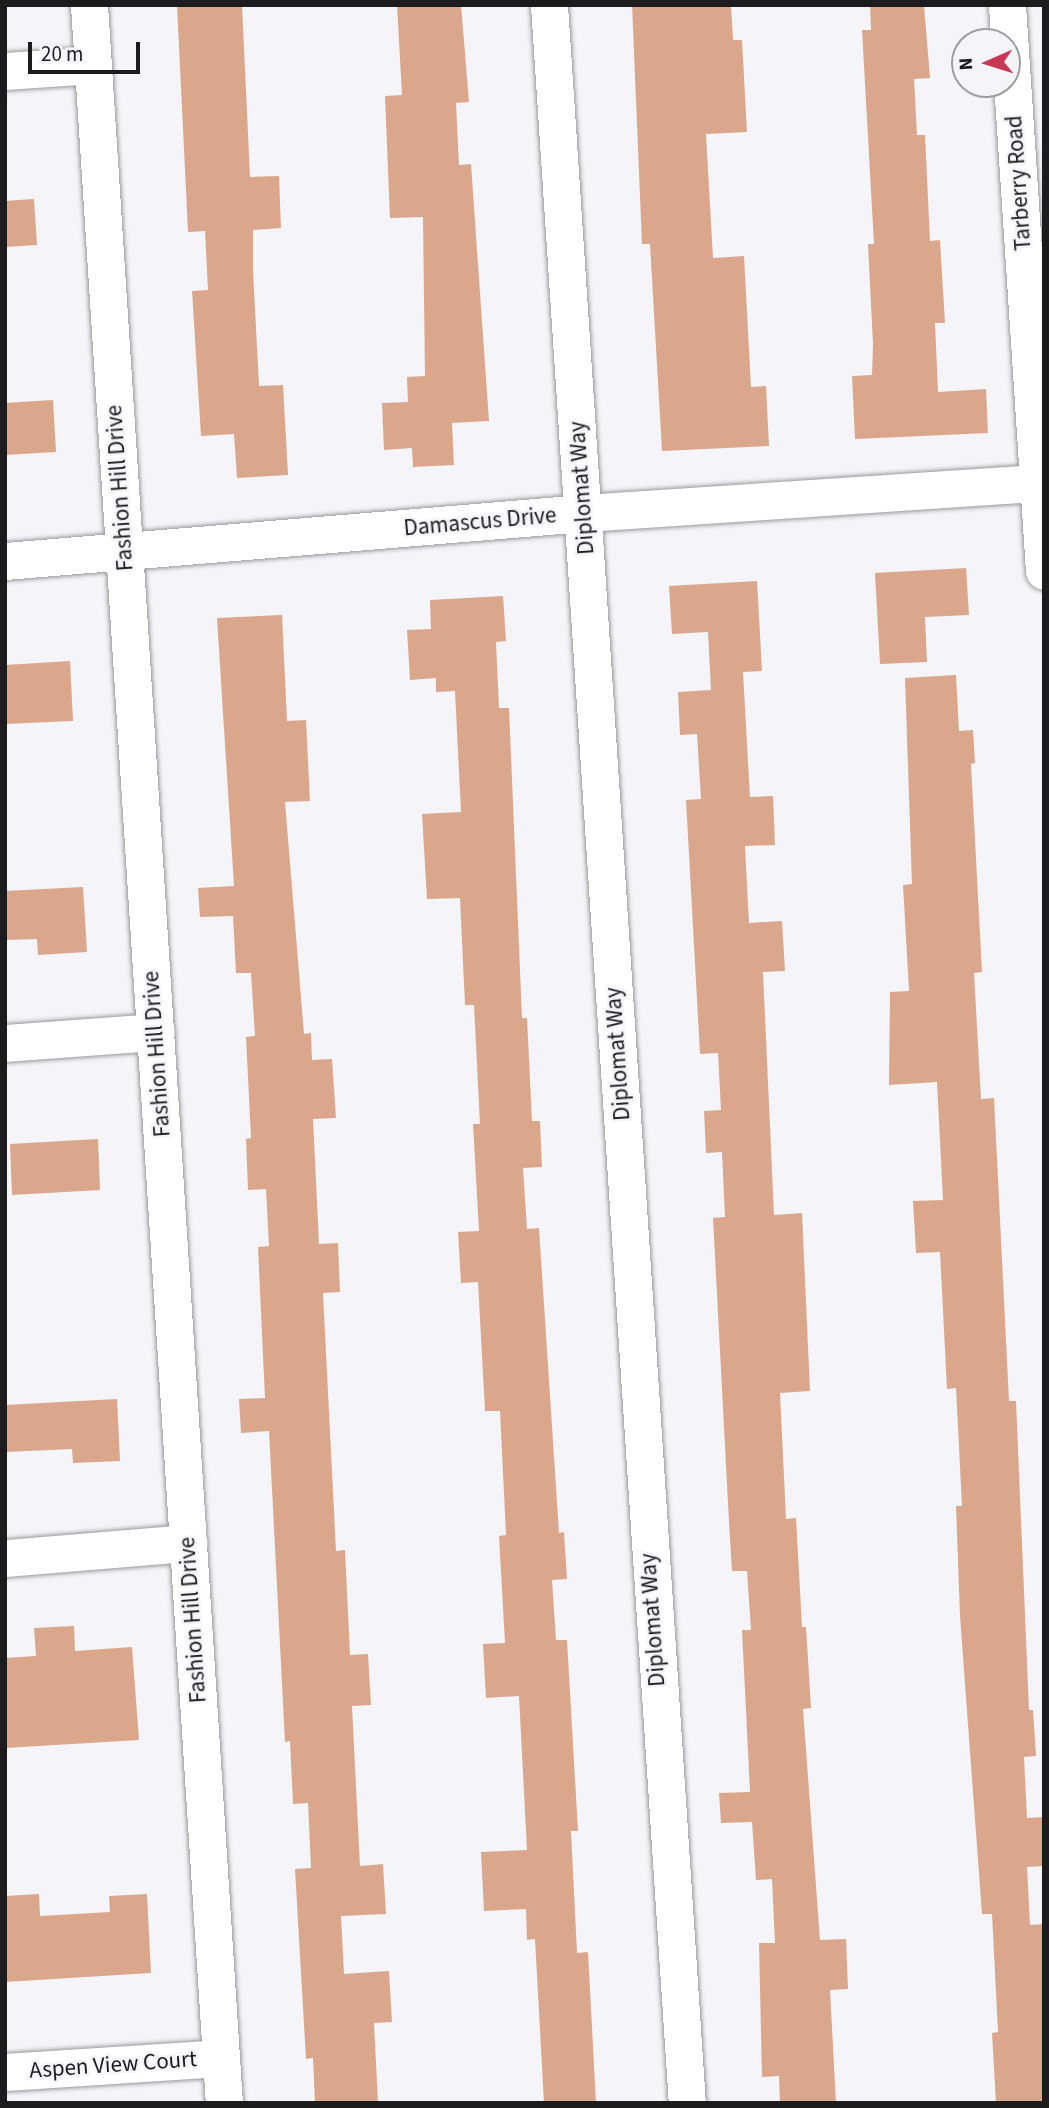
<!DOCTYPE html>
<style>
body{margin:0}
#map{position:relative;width:1049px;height:2108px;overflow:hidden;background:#f4f4f9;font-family:"Source Sans 3",sans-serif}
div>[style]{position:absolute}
.building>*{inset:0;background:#daa78c}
.roads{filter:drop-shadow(0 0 2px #99999d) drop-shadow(0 0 2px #99999d)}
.street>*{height:37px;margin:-18.5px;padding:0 18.5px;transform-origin:18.5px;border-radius:18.5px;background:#fff}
span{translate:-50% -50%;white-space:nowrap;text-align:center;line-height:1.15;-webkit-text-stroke:5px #f4f4f9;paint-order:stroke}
.street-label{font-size:23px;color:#1c1c1e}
.frame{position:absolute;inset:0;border:7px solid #1c1c1e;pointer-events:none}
.north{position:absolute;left:951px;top:28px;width:70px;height:70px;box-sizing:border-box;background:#f4f4f9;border:2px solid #9e9ea1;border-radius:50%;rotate:267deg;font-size:19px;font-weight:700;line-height:28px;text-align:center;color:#1c1c1e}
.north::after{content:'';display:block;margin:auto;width:24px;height:32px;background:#c83855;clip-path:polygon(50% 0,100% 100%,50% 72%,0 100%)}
.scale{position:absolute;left:28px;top:42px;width:112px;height:32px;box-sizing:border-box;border:4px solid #1c1c1e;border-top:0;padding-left:9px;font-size:21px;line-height:24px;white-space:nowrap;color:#1c1c1e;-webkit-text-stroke:5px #f4f4f9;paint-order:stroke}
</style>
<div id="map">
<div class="building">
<i style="clip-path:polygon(177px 5px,242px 5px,250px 177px,279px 176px,281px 228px,253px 230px,253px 270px,259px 386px,283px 385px,288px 475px,237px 478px,234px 434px,201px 436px,192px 291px,208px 290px,205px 231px,188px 232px)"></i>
<i style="clip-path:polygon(397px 5px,461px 5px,469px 102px,456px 103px,459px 165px,471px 164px,489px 421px,452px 423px,454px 465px,413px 467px,412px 448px,384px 450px,382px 403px,408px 402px,407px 377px,425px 376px,423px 217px,390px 218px,385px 96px,402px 95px)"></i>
<i style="clip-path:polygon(632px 5px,731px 5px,733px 40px,742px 40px,747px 132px,706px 134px,713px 258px,744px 256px,751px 387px,766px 386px,769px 446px,662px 451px,650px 244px,642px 244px)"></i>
<i style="clip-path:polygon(870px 5px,924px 5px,930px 78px,914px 79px,917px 135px,925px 135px,930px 241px,940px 240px,945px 323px,935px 323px,938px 392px,986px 389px,988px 433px,855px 439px,852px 376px,872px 375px,873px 344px,868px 244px,874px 244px,862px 30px,871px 30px)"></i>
<i style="clip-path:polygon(34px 199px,37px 245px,5px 247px,5px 201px)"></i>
<i style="clip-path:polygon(53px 400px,56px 452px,5px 455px,5px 403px)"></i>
<i style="clip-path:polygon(966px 568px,969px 615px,925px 617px,927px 662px,880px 664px,875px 573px)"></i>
<i style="clip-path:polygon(757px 581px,762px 671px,743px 672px,750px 797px,773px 796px,775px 845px,745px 846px,749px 923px,782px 921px,785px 971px,763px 972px,774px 1215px,802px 1213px,810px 1391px,780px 1393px,786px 1519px,796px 1518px,802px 1627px,806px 1627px,811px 1708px,803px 1709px,820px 1940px,846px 1939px,848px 1989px,830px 1990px,836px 2103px,780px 2103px,779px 2076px,762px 2077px,759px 1943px,775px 1943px,772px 1879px,756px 1880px,752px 1822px,721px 1823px,719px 1793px,750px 1792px,742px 1630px,751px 1630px,747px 1571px,732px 1571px,729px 1522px,713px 1218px,725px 1217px,722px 1152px,706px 1153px,704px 1111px,721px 1110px,718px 1053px,700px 1054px,686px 800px,701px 799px,697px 734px,680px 735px,678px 692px,711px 690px,708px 632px,672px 634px,669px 586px)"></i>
<i style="clip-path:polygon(503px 596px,506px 641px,496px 642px,499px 708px,509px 708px,522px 1018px,527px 1018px,532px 1121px,540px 1121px,542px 1167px,523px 1168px,527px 1229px,539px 1228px,559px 1533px,564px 1532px,567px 1579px,552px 1580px,556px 1640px,567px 1640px,578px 1831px,571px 1831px,577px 1953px,588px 1952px,596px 2103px,544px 2103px,535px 1939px,527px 1940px,526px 1909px,484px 1911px,481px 1852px,527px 1850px,519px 1696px,486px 1698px,483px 1644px,505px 1643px,499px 1536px,506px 1535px,500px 1411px,485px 1411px,478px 1282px,461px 1283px,458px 1232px,479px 1231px,473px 1124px,480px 1124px,474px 1005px,465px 1005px,460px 898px,427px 899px,422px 814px,461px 812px,455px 691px,436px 692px,436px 678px,410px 680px,407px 630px,431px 629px,430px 600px)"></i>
<i style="clip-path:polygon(282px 615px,287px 721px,306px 720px,310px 801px,285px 802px,304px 1034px,311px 1033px,312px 1060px,332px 1059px,336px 1118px,313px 1119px,319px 1244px,338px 1243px,340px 1292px,323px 1293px,336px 1551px,345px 1550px,350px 1655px,368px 1654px,371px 1705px,352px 1706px,360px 1866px,383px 1864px,386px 1914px,341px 1916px,344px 1974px,389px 1971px,392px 2022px,374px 2023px,378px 2103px,315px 2103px,313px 2058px,306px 2059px,295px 1869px,311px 1868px,308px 1803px,293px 1804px,290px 1741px,285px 1742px,269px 1431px,241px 1433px,239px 1399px,265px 1398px,258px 1247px,269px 1246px,266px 1189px,248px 1190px,246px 1139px,251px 1138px,246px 1037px,255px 1036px,251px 973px,236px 973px,233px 916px,200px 917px,198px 888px,234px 886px,217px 618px)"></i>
<i style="clip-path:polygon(70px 661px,73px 721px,5px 724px,5px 665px)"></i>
<i style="clip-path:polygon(956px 675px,959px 731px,973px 730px,975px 763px,971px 764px,982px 972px,974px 973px,981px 1099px,994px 1098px,1009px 1401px,1016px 1401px,1029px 1710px,1033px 1710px,1036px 1756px,1024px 1757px,1027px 1818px,1044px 1817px,1044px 1866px,1027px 1867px,1030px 1925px,1044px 1924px,1044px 2103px,996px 2103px,992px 2033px,998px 2032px,992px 1914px,982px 1914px,960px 1616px,956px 1506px,962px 1506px,956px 1388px,947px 1389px,940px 1252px,916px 1253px,913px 1201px,943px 1200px,937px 1082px,889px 1085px,890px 992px,909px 991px,903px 885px,912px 884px,905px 678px)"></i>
<i style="clip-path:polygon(83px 887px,87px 952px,38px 955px,37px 939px,5px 940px,5px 891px)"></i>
<i style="clip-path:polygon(98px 1139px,100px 1190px,12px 1195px,10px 1144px)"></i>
<i style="clip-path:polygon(117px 1399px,120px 1461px,73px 1463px,72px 1449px,5px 1452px,5px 1405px)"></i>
<i style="clip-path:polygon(74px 1626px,75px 1651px,132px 1647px,139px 1740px,5px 1748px,5px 1658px,36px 1656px,34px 1628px)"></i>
<i style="clip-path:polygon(39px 1894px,40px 1916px,110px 1912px,109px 1896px,147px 1894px,151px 1973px,5px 1982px,5px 1896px)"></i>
</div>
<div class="roads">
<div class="street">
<i style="left:89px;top:5px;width:2102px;rotate:86.32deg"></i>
<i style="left:549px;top:5px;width:2103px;rotate:86.24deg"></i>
<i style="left:1007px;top:5px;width:567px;rotate:86.26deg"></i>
<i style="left:5px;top:71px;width:88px;rotate:-3.9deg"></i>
<i style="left:5px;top:561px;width:581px;rotate:-4.74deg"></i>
<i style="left:584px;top:513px;width:455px;rotate:-3.8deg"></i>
<i style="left:5px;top:1043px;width:151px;rotate:-4.2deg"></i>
<i style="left:5px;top:1558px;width:184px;rotate:-4.7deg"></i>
<i style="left:5px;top:2072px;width:216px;rotate:-3.7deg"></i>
</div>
</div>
<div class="street-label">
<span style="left:1019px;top:183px;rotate:-94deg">Tarberry Road</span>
<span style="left:120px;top:488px;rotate:-94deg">Fashion Hill Drive</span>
<span style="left:582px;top:488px;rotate:-94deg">Diplomat Way</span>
<span style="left:480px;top:522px;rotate:-5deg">Damascus Drive</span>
<span style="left:157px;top:1054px;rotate:-94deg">Fashion Hill Drive</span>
<span style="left:618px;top:1054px;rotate:-94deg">Diplomat Way</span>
<span style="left:193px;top:1620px;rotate:-94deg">Fashion Hill Drive</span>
<span style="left:653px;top:1620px;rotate:-94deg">Diplomat Way</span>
<span style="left:113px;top:2065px;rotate:-4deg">Aspen View Court</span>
</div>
<div class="frame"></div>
<div class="north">N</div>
<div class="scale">20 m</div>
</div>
